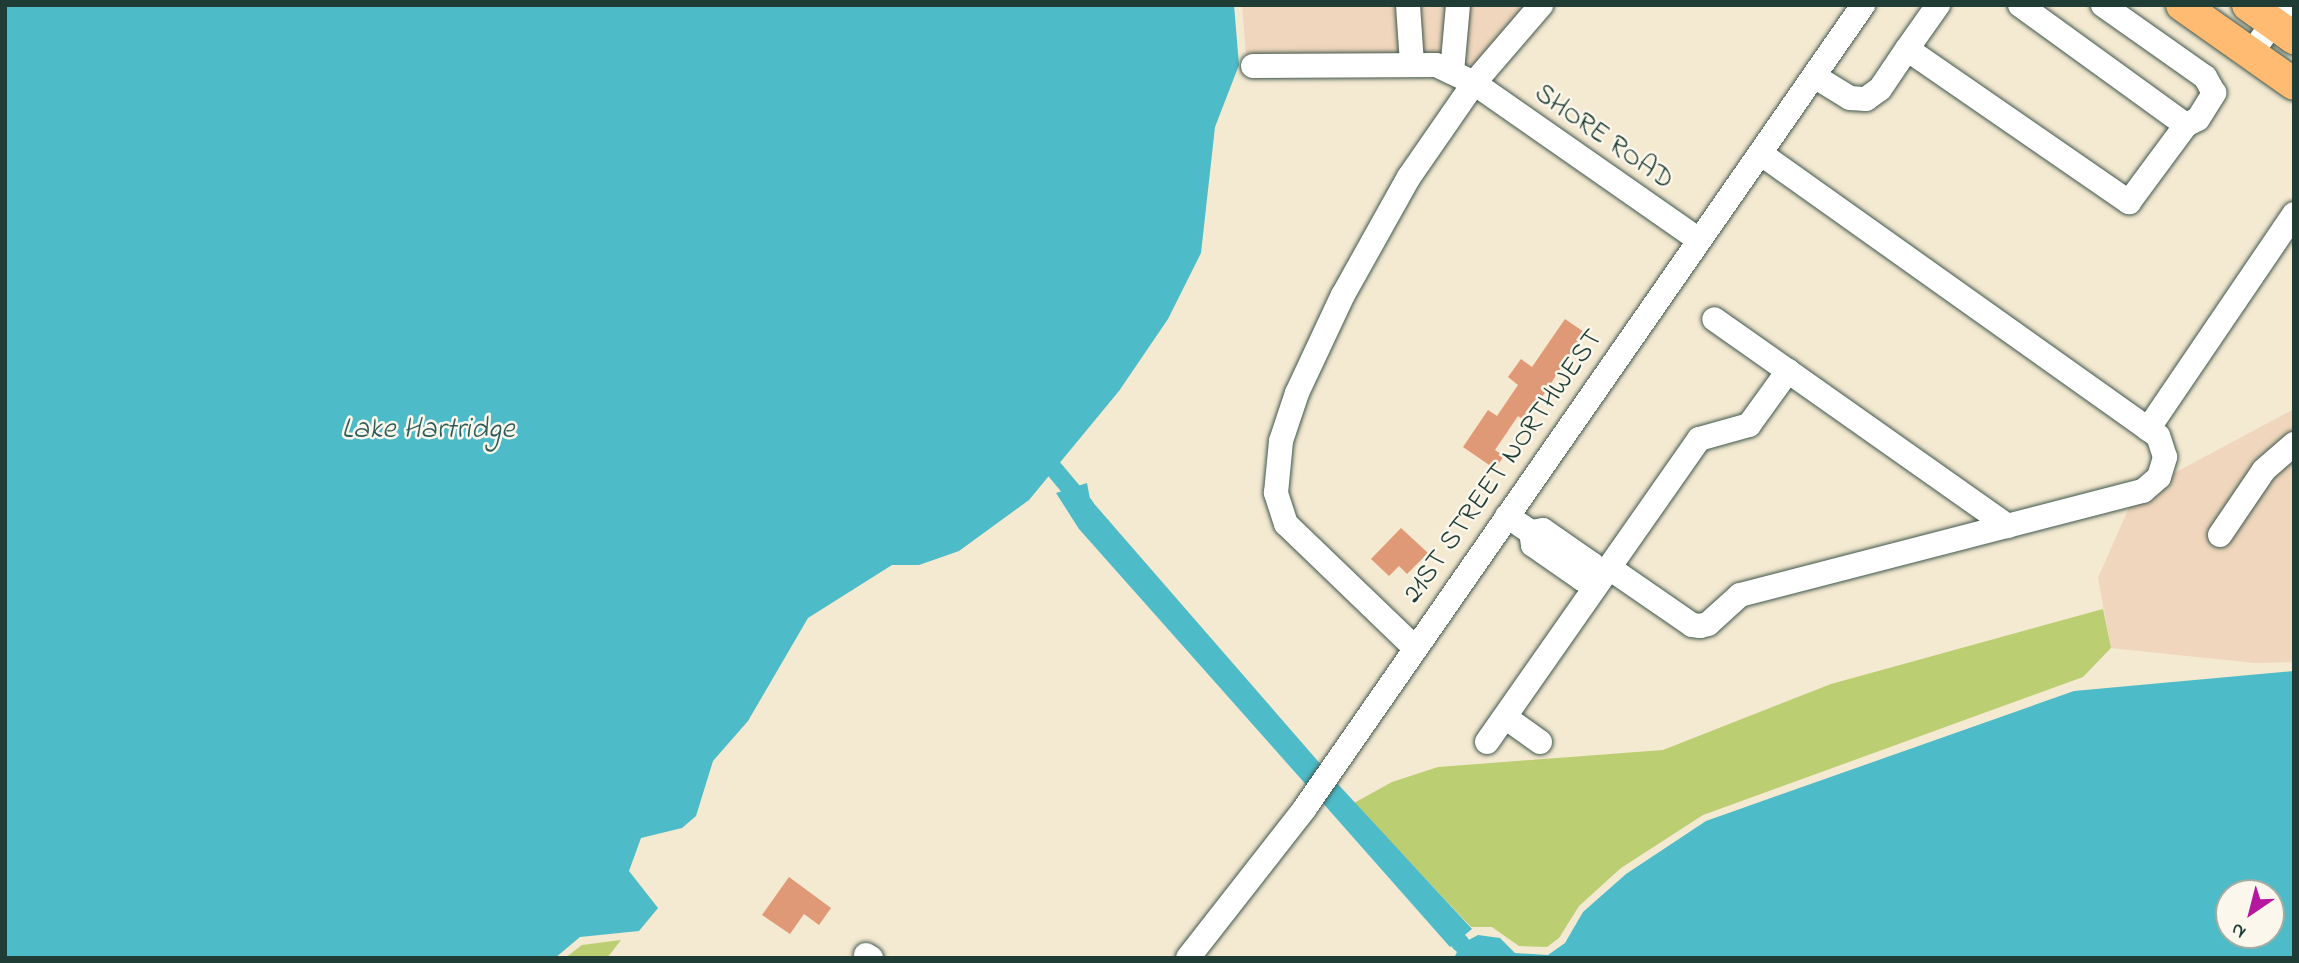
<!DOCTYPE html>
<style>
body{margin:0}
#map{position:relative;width:2299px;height:963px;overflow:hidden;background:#f4e9d1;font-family:"Indie Flower",sans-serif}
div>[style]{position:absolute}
.built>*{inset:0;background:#efd6bc}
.green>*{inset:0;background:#bbce71}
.water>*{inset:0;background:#4ebbc8}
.canal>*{height:18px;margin:-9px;padding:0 9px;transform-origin:9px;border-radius:9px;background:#4ebbc8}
.building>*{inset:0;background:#e09977}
.roads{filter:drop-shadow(0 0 2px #3f574c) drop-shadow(0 0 2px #3f574c)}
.minor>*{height:24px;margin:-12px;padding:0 12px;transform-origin:12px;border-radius:12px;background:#fff}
.major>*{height:32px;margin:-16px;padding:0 16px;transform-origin:16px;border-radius:16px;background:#febb71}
span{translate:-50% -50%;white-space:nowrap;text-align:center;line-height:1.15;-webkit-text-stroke:5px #fbf7ec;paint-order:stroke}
.street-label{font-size:28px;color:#1f3d34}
.water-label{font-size:30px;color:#2b5c59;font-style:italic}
.frame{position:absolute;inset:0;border:7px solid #1f3d34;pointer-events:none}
.north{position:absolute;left:2215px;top:879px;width:70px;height:70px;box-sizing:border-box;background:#fbf7ec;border:2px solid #a3ada2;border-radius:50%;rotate:215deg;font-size:19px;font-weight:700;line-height:28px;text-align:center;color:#1f3d34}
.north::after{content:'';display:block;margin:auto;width:24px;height:32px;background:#b5179e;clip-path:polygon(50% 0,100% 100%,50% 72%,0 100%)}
</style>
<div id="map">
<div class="built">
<i style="clip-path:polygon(1242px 5px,1398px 5px,1402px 53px,1246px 56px)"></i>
<i style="clip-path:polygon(1417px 5px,1529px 5px,1479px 64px,1458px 64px,1421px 54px)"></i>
<i style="clip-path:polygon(2294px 409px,2294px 662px,2255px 663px,2111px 648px,2098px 578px,2135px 494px)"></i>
</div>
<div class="green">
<i style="clip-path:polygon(2103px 609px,2111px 648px,2083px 677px,1703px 815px,1621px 868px,1579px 906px,1559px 938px,1547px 947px,1519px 946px,1492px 927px,1471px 927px,1354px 803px,1392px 782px,1438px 767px,1663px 750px,1831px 684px)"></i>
<i style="clip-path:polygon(621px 940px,607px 958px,565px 958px,582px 945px)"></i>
</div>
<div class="water">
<i style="clip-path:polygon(5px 5px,1234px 5px,1239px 65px,1215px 127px,1201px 253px,1168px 319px,1119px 391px,1029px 500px,959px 551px,919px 565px,892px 565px,808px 618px,748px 721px,713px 761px,696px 816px,682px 828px,641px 838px,629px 871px,658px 908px,639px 931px,580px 937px,555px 958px,5px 958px)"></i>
<i style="clip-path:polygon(1087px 483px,1090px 499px,1323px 767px,1309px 788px,1079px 529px,1056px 493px)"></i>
<i style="clip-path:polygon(evenodd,2294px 671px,2294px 958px,1454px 958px,1461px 944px,1478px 935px,1500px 938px,1515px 953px,1548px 955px,1565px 943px,1583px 912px,1626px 874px,1706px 821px,2074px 691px,2294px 671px,2229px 893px,2271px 893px,2271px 935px,2229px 935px,2229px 893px)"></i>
<i style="clip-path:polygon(1335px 781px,1472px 929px,1450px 947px,1321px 801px)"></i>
</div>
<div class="canal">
<i style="left:1054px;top:469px;width:48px;rotate:50deg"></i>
<i style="left:1441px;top:920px;width:31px;rotate:50deg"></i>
</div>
<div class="building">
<i style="clip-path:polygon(1565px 319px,1584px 332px,1526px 422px,1518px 416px,1495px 450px,1504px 456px,1495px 469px,1463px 447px,1488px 410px,1497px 416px,1518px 385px,1508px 377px,1521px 359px,1532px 367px)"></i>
<i style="clip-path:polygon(1401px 528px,1428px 553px,1407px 574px,1399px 566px,1389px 576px,1371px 559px)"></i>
<i style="clip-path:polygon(789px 877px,831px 908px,819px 925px,804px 914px,790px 934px,762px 915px)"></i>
</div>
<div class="roads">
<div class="minor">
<i style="left:1408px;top:5px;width:58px;rotate:86.1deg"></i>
<i style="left:2020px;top:5px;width:205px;rotate:35.9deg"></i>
<i style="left:1907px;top:49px;width:54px;rotate:-54.8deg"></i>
<i style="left:2251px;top:54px;width:60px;rotate:-55.2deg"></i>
<i style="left:1253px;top:66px;width:183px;rotate:-0.3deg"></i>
<i style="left:1436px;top:65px;width:42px;rotate:25.3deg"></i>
<i style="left:1474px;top:83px;width:274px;rotate:34.9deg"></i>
<i style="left:1452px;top:72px;width:67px;rotate:-84.9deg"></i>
<i style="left:1814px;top:76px;width:42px;rotate:31.4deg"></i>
<i style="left:1850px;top:98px;width:16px;rotate:4deg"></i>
<i style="left:1866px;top:99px;width:17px;rotate:-36deg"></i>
<i style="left:1880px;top:89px;width:48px;rotate:-56deg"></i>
<i style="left:1907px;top:49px;width:270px;rotate:34.6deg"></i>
<i style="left:2129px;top:202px;width:96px;rotate:-53.5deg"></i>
<i style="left:2186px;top:125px;width:13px;rotate:-27deg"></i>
<i style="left:2198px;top:119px;width:31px;rotate:-58deg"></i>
<i style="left:2214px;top:93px;width:18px;rotate:-119deg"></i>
<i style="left:2205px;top:77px;width:125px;rotate:-144.8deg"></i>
<i style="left:1788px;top:371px;width:269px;rotate:35.2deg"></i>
<i style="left:2148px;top:429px;width:260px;rotate:-55.8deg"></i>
<i style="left:1507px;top:516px;width:29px;rotate:34deg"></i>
<i style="left:1531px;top:532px;width:12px;rotate:-9deg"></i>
<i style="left:1543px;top:530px;width:60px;rotate:34.8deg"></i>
<i style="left:1592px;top:564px;width:13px;rotate:86deg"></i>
<i style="left:1531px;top:532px;width:13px;rotate:81deg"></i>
<i style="left:1533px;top:545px;width:60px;rotate:34.8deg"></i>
<i style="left:1582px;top:579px;width:17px;rotate:7deg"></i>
<i style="left:2220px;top:535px;width:78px;rotate:-55.9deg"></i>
<i style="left:2264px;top:470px;width:40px;rotate:-41deg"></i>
<i style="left:1608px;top:567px;width:102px;rotate:34.6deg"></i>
<i style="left:1692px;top:625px;width:8px;rotate:7deg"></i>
<i style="left:1700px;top:626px;width:8px;rotate:-14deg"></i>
<i style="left:1708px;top:624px;width:43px;rotate:-42.2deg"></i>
<i style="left:1740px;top:595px;width:416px;rotate:-14.5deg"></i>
<i style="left:2143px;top:491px;width:21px;rotate:-41deg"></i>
<i style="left:2159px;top:477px;width:21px;rotate:-73deg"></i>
<i style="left:2165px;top:457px;width:22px;rotate:-108deg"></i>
<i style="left:2158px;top:436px;width:488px;rotate:-144.6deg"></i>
<i style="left:1415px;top:648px;width:179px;rotate:-136.1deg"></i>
<i style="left:1286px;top:524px;width:33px;rotate:-108deg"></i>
<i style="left:1276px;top:493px;width:52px;rotate:-84.5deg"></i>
<i style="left:1281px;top:441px;width:51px;rotate:-71.6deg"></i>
<i style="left:1297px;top:393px;width:108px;rotate:-64.9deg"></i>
<i style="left:1343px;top:295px;width:135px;rotate:-60.8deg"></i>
<i style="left:1409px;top:177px;width:114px;rotate:-55.3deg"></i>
<i style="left:1474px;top:83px;width:103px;rotate:-49.3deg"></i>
<i style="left:1505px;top:717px;width:43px;rotate:35.5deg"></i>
<i style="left:1487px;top:742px;width:370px;rotate:-55deg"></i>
<i style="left:1699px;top:439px;width:52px;rotate:-15.6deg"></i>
<i style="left:1749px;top:425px;width:67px;rotate:-54.2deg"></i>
<i style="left:1788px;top:371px;width:90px;rotate:-144.9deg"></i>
<i style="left:866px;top:955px;width:6px;rotate:31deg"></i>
<i style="left:1188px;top:958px;width:190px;rotate:-52deg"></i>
<i style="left:1305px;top:808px;width:978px;rotate:-55.2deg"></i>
</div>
<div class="major">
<i style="left:2182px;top:5px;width:137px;rotate:35.2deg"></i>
<i style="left:2248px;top:5px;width:57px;rotate:35.7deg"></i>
</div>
</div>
<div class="street-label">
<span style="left:1603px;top:138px;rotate:35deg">SHORE ROAD</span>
<span style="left:1504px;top:467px;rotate:-55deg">21ST STREET NORTHWEST</span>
</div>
<div class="water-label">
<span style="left:428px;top:430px">Lake Hartridge</span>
</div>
<div class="frame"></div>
<div class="north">N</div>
</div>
